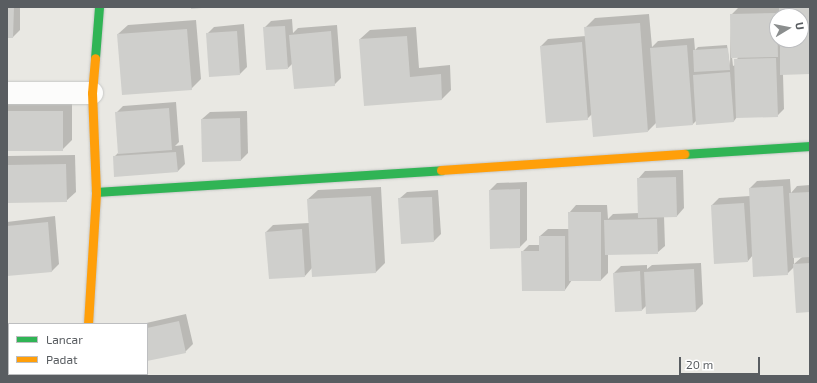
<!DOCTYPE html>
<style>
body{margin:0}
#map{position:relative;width:817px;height:383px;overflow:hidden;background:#e9e8e3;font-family:"Exo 2",sans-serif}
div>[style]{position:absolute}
.shadow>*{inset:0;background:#0003}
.building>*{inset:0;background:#cfcfcc}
.roads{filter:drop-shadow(0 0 1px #c6c7c6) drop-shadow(0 0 1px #c6c7c6)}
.street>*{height:22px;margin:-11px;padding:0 11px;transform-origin:11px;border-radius:11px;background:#fcfcfb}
.fast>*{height:9px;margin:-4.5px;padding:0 4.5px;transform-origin:4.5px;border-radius:4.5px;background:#30b455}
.slow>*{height:9px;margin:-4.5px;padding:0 4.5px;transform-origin:4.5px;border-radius:4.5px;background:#ff9f0a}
span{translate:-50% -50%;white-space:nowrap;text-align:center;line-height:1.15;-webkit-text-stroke:4px #fff;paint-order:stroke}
.frame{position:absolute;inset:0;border:8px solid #595d61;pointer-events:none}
.legend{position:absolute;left:8px;top:323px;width:140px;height:52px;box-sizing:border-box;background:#fff;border:1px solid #bdbec0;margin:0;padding:5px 7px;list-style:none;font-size:12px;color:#595d61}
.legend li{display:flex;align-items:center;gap:8px;height:20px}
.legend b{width:20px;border:1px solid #bdbec0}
.north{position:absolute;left:769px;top:8px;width:40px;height:40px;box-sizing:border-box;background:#fff;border:1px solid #bdbec0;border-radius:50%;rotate:80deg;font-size:11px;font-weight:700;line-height:16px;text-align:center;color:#595d61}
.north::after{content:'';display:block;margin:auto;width:14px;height:18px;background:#8b8e8e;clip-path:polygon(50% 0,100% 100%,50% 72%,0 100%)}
.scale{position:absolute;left:679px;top:357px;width:81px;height:18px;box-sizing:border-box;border:2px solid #595d61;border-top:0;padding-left:5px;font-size:12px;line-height:14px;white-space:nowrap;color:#595d61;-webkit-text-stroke:3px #fff;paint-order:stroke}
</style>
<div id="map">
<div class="shadow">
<i style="clip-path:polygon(7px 7px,20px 7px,20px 30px,13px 37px,7px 37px)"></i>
<i style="clip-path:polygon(evenodd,810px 7px,810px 73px,783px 74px,784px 109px,777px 116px,737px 117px,734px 121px,697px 120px,693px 124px,657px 122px,648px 131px,592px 114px,587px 119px,541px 46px,548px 39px,586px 36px,585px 28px,595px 18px,649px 14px,652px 47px,658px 41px,694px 38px,695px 50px,698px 47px,727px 45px,730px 66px,731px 15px,738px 8px,810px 7px,777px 16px,801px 16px,801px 40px,777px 40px,777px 16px,810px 7px,732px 57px,738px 57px,735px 65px,733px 66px,732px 57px)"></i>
<i style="clip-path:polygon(292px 19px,293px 33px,298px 28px,337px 25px,341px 78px,334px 85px,293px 63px,288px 68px,264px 28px,271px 21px)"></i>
<i style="clip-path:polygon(196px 20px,201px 79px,191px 89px,118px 34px,128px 25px)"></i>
<i style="clip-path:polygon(244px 24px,247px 67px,240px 74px,207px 34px,214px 27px)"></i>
<i style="clip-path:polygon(416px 27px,419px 68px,450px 65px,451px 90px,442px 99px,365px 105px,360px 39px,370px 30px)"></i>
<i style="clip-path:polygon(7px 102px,72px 102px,72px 140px,62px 150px,7px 150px)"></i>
<i style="clip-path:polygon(176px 102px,179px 142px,175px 146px,183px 145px,185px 164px,178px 171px,114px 157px,119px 152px,116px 113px,123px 106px)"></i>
<i style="clip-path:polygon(247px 111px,248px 153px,241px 160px,202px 119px,210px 112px)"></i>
<i style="clip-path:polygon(75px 155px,76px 192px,66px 201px,7px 202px,7px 156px)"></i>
<i style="clip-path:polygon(683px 170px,684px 208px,677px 216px,664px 216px,665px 246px,657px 253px,608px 254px,608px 273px,601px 280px,572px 280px,565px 290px,522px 252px,529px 245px,540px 245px,540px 236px,548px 229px,569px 229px,569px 213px,576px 205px,607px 205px,608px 219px,613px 214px,639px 213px,638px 179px,645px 171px)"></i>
<i style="clip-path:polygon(evenodd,790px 179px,791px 193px,797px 186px,810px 185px,810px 311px,794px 267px,787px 274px,753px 255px,748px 261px,712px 205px,719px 198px,750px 196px,750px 188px,757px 181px,790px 179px,794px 257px,802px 257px,794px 264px,794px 257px)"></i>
<i style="clip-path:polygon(527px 182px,527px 240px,520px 247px,490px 190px,497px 183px)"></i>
<i style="clip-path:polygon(381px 187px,385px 263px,376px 272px,312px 268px,305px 276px,266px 232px,273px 225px,309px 223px,308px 199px,318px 190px)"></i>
<i style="clip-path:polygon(438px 190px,441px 234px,434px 241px,399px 199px,407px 192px)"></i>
<i style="clip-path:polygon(55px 216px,59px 264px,52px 271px,7px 275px,7px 222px)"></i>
<i style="clip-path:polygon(701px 263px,703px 304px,696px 311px,647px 313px,647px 305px,642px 310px,614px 273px,621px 266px,647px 265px,647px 269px,652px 265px)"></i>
<i style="clip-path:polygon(186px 314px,193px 344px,185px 352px,147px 360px,147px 324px,142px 324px)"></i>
<i style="clip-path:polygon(7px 348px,9px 374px,28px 374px,7px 375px)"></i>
</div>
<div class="building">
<i style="clip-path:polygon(7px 7px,14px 7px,13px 38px,7px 38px)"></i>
<i style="clip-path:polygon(191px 7px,202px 7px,202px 8px,191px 9px)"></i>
<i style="clip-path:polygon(779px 7px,810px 7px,810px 74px,780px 75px,780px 40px,801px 40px,801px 16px,779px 16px)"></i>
<i style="clip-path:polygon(777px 13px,778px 57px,731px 58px,730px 14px)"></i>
<i style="clip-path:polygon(640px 23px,648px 132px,593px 137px,584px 27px)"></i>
<i style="clip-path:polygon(285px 26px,288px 69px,266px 70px,263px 27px)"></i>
<i style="clip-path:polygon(187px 29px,192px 90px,122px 95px,117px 34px)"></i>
<i style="clip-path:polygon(237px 31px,240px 75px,209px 77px,206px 33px)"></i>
<i style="clip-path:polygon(331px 31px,335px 86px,294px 89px,289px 35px)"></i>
<i style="clip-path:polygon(407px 36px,410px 77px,441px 74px,442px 100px,364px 106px,359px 39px)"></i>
<i style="clip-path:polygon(582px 42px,588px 120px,546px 123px,540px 46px)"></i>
<i style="clip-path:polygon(687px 45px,693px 125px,656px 128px,650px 48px)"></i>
<i style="clip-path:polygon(728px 48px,730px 70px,694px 72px,693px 50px)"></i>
<i style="clip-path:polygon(776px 58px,778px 117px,736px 118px,734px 59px)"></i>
<i style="clip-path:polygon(730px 72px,734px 122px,696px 125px,693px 75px)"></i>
<i style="clip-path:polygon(169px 108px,172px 150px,118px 154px,115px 112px)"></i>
<i style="clip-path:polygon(7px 111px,63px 111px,63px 151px,7px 151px)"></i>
<i style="clip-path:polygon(240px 118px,241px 161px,202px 162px,201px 119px)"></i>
<i style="clip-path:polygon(176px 152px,178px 172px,114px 177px,113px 156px)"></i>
<i style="clip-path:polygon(66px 164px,67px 202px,7px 203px,7px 165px)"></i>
<i style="clip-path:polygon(676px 177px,677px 217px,638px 218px,637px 178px)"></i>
<i style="clip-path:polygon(783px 186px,788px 275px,753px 277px,749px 188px)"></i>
<i style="clip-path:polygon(520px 189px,520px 248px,490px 249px,489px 190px)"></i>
<i style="clip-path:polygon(810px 192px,810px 257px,793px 258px,789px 193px)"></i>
<i style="clip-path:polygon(371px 196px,376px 273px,312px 277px,307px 199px)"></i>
<i style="clip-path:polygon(432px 197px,434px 242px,401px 244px,398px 198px)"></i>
<i style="clip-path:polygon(744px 203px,748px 262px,714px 264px,711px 205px)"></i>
<i style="clip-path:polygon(568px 212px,601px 212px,601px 281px,569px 281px)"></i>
<i style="clip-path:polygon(657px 219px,658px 254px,605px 255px,604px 220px)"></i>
<i style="clip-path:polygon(48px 222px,52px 272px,7px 276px,7px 226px)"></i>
<i style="clip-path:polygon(302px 229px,305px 277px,269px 279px,265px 232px)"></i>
<i style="clip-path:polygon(539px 236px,565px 236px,565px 291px,522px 291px,521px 251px,539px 251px)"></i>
<i style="clip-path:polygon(810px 263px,810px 312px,796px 313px,793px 264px)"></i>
<i style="clip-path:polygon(694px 269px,696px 312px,646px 314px,644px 272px)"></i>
<i style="clip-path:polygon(640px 271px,642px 311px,615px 312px,613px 273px)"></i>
<i style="clip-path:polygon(179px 321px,186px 353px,147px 361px,147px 328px)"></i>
<i style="clip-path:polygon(7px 354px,9px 374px,30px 375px,7px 376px)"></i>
</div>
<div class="roads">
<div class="street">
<i style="left:7px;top:93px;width:85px"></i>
<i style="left:85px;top:376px;width:2px;rotate:-90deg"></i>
</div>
<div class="fast">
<i style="left:95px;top:58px;width:51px;rotate:-85.5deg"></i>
<i style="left:684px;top:154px;width:126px;rotate:-3.6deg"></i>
<i style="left:96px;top:192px;width:346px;rotate:-3.6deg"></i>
</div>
<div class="slow">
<i style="left:441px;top:170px;width:244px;rotate:-3.8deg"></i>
<i style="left:88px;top:324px;width:132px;rotate:-86.5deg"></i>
<i style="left:96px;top:192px;width:99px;rotate:-92.3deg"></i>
<i style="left:92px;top:93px;width:35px;rotate:-85deg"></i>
</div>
</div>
<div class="frame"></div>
<ul class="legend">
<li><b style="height:5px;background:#30b455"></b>Lancar</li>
<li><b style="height:5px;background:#ff9f0a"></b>Padat</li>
</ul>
<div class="north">U</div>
<div class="scale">20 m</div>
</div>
